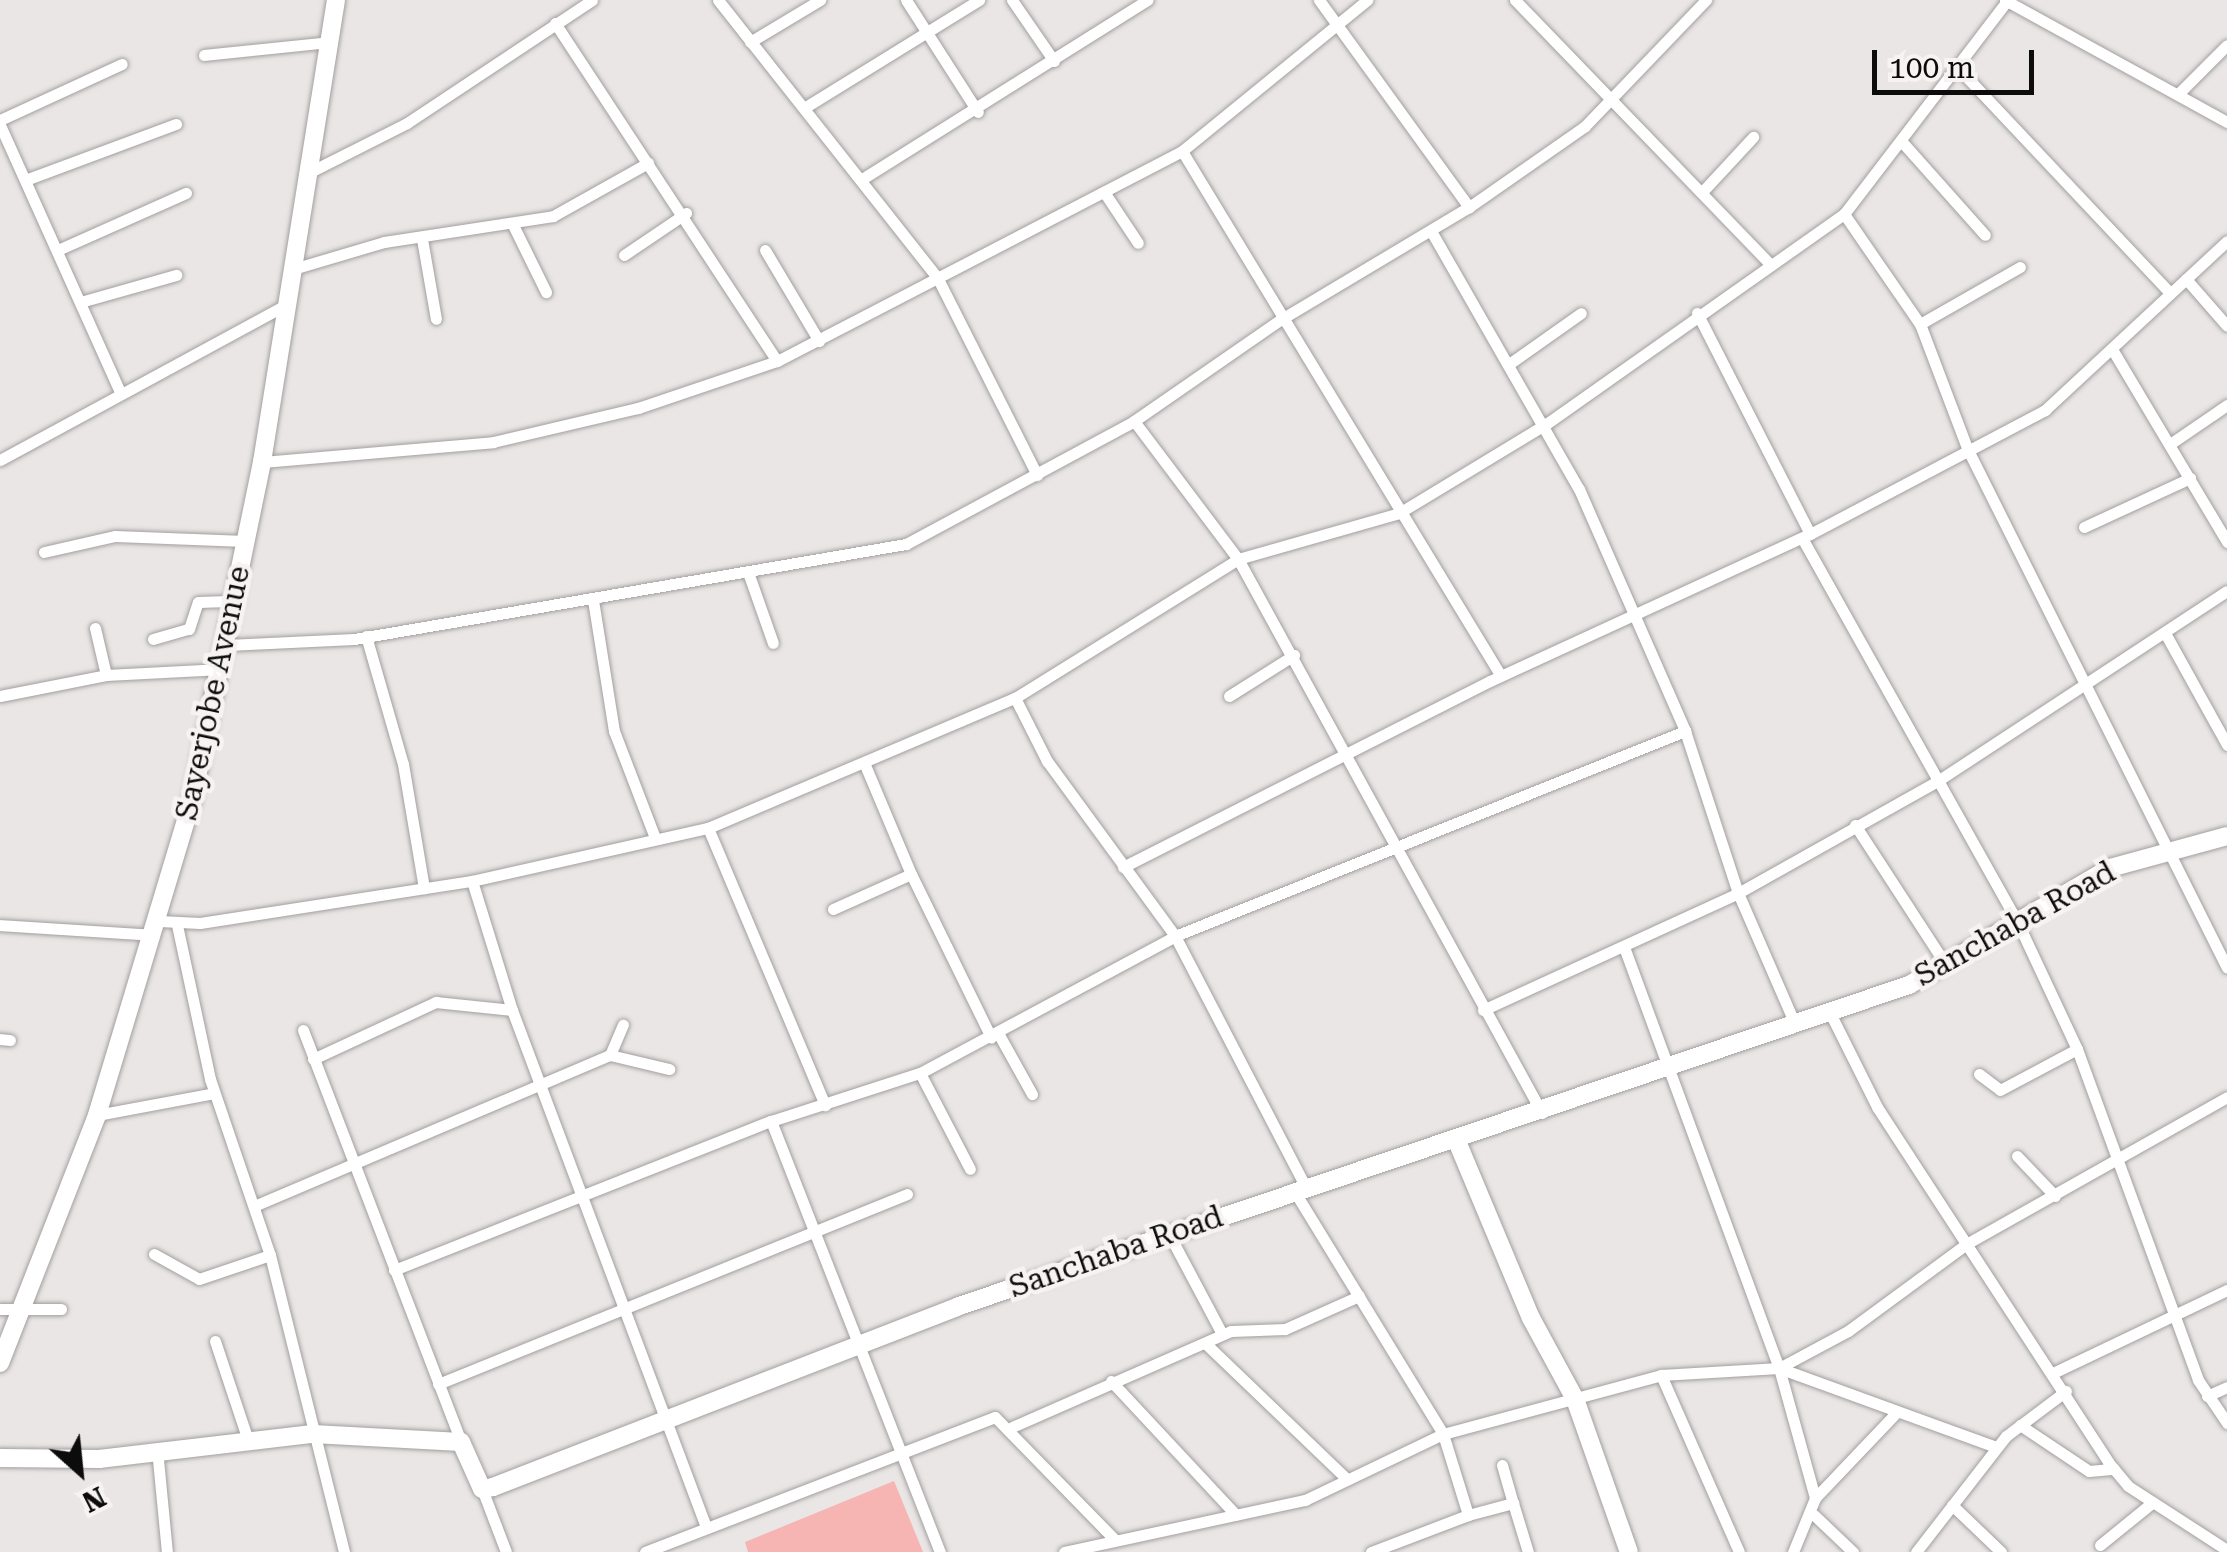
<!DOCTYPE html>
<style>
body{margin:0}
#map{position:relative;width:2227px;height:1552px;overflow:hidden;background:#eae6e6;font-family:"Roboto Serif",serif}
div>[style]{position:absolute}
.green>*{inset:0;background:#f6b4b3}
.roads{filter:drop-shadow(0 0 2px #a39f9f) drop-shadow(0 0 2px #a39f9f)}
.street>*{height:11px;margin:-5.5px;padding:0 5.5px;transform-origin:5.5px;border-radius:5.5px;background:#fff}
.secondary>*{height:18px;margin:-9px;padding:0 9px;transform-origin:9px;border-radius:9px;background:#fff}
.primary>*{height:18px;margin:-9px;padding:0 9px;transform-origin:9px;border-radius:9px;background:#fff}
span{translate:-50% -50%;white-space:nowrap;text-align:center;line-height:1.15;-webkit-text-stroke:9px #f7f3f3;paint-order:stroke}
.street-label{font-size:30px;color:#0d0c0c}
.north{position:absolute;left:30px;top:1422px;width:100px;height:100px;-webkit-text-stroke:8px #f7f3f3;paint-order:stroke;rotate:153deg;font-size:28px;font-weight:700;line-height:40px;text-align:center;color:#0d0c0c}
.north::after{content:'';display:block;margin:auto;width:35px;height:45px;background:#0d0c0c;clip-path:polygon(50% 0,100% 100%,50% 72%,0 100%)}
.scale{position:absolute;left:1872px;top:50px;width:162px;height:45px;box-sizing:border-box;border:5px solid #0d0c0c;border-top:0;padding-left:12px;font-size:30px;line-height:35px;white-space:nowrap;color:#0d0c0c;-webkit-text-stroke:8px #f7f3f3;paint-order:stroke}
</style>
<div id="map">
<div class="green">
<i style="clip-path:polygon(894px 1481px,923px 1552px,748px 1552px,745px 1542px)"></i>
</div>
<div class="roads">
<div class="street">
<i style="left:718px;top:0;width:353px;rotate:51.7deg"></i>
<i style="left:937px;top:277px;width:222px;rotate:63.2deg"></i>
<i style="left:906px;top:0;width:133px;rotate:57.3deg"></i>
<i style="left:1012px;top:0;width:74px;rotate:55.5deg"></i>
<i style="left:1319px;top:0;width:256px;rotate:54.1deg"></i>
<i style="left:1515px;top:0;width:367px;rotate:46deg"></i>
<i style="left:2005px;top:0;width:253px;rotate:28.8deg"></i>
<i style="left:555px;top:23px;width:404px;rotate:56.7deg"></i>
<i style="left:750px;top:42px;width:82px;rotate:-31deg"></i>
<i style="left:204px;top:55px;width:127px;rotate:-5.9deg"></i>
<i style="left:1960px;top:70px;width:306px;rotate:46.7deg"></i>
<i style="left:2178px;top:94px;width:69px;rotate:-45deg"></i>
<i style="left:804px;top:108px;width:206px;rotate:-31.7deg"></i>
<i style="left:0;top:120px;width:134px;rotate:-24.7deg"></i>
<i style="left:0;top:125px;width:290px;rotate:65.8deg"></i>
<i style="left:1903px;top:143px;width:123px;rotate:48.3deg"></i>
<i style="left:1182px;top:151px;width:614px;rotate:58.72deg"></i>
<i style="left:310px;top:172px;width:109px;rotate:-26.8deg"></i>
<i style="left:407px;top:123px;width:222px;rotate:-33.6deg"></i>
<i style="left:28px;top:179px;width:158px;rotate:-20.4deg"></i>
<i style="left:862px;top:179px;width:337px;rotate:-32.1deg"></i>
<i style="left:1703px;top:191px;width:74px;rotate:-47.2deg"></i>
<i style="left:1104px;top:192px;width:61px;rotate:56.3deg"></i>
<i style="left:1844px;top:214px;width:134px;rotate:55.4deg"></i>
<i style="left:1920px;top:324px;width:133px;rotate:69.2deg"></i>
<i style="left:1967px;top:448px;width:581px;rotate:63.43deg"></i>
<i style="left:513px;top:225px;width:75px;rotate:63.8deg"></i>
<i style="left:1431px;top:231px;width:297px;rotate:60.2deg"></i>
<i style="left:1579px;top:489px;width:264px;rotate:66.3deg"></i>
<i style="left:1685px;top:731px;width:170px;rotate:71.9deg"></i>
<i style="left:1738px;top:893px;width:143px;rotate:66.5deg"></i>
<i style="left:422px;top:239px;width:81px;rotate:80.1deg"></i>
<i style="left:60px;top:249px;width:138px;rotate:-24deg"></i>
<i style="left:765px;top:250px;width:106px;rotate:59.3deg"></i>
<i style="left:624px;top:255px;width:75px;rotate:-34.1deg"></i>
<i style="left:293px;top:269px;width:95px;rotate:-16.5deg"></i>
<i style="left:384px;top:242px;width:171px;rotate:-8.7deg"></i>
<i style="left:553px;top:216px;width:109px;rotate:-29.2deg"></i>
<i style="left:2186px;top:279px;width:62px;rotate:48.9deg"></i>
<i style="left:84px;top:301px;width:96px;rotate:-15.8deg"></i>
<i style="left:1697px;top:313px;width:248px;rotate:62.9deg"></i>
<i style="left:1920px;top:324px;width:115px;rotate:-29.7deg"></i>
<i style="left:2112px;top:349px;width:225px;rotate:59.2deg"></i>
<i style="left:1509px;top:364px;width:88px;rotate:-35.3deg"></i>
<i style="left:1134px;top:421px;width:173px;rotate:53deg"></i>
<i style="left:1238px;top:559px;width:632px;rotate:61.24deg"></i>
<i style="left:2170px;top:444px;width:69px;rotate:-34.4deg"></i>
<i style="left:0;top:460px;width:325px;rotate:-28.5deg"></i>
<i style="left:262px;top:462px;width:232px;rotate:-4.9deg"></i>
<i style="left:493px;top:442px;width:149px;rotate:-13.2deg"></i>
<i style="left:638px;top:408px;width:147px;rotate:-18.7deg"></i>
<i style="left:777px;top:361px;width:456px;rotate:-27.4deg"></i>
<i style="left:1182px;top:151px;width:239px;rotate:-39.2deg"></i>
<i style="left:2084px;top:527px;width:117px;rotate:-24.8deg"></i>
<i style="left:1802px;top:538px;width:439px;rotate:60.7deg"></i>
<i style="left:2017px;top:921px;width:141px;rotate:64.9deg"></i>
<i style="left:2077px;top:1049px;width:352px;rotate:69.9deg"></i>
<i style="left:2198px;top:1380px;width:52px;rotate:56deg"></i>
<i style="left:44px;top:552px;width:73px;rotate:-12.7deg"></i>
<i style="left:115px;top:536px;width:130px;rotate:2.2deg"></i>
<i style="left:749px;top:575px;width:72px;rotate:70.6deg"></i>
<i style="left:593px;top:600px;width:133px;rotate:80.9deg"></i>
<i style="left:614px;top:731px;width:115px;rotate:69deg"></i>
<i style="left:95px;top:628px;width:48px;rotate:76.8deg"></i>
<i style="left:2165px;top:633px;width:128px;rotate:61deg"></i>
<i style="left:366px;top:636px;width:133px;rotate:73.9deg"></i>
<i style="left:403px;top:764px;width:126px;rotate:80.4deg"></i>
<i style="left:153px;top:639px;width:37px;rotate:-16deg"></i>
<i style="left:189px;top:629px;width:28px;rotate:-72deg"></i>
<i style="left:198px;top:602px;width:37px;rotate:-2deg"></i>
<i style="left:227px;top:645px;width:127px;rotate:-2.7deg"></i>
<i style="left:354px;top:639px;width:560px;rotate:-9.77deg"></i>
<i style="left:906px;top:544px;width:259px;rotate:-28.3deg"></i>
<i style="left:1134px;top:421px;width:178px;rotate:-34.7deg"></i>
<i style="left:1280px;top:320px;width:220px;rotate:-30.9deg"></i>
<i style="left:1469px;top:207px;width:141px;rotate:-34.9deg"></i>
<i style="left:1585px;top:126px;width:175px;rotate:-46.2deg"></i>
<i style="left:0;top:696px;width:108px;rotate:-11.2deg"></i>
<i style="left:106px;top:675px;width:116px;rotate:-3deg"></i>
<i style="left:1229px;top:696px;width:77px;rotate:-32.2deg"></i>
<i style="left:1015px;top:698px;width:71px;rotate:63.1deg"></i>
<i style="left:1047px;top:761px;width:217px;rotate:53.8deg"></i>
<i style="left:1175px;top:936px;width:280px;rotate:62.5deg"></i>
<i style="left:1855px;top:825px;width:167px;rotate:57deg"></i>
<i style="left:708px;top:828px;width:301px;rotate:67.1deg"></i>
<i style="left:1123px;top:867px;width:411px;rotate:-26.9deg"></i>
<i style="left:1490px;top:681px;width:352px;rotate:-24.7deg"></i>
<i style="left:1810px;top:534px;width:266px;rotate:-27.8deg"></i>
<i style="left:2045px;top:410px;width:248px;rotate:-42.9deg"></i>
<i style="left:911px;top:874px;width:182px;rotate:63.9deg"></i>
<i style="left:472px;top:881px;width:135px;rotate:72.8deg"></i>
<i style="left:512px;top:1010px;width:552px;rotate:69.43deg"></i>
<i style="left:833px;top:909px;width:85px;rotate:-24.2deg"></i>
<i style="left:911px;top:874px;width:121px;rotate:-112.9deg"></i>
<i style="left:159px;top:921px;width:41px;rotate:2.8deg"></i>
<i style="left:200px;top:923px;width:275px;rotate:-8.8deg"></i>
<i style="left:472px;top:881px;width:242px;rotate:-12.7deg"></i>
<i style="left:708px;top:828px;width:333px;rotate:-23deg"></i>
<i style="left:1015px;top:698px;width:263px;rotate:-31.9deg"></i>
<i style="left:1238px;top:559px;width:167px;rotate:-15.9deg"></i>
<i style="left:1399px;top:513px;width:172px;rotate:-31.2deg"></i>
<i style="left:1546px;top:424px;width:365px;rotate:-35.2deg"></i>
<i style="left:1844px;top:214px;width:268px;rotate:-52.6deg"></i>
<i style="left:0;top:925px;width:154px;rotate:3.7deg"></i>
<i style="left:177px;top:925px;width:157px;rotate:77.9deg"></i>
<i style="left:210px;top:1079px;width:186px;rotate:71.2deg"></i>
<i style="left:270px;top:1255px;width:306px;rotate:76deg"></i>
<i style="left:1624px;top:947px;width:449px;rotate:69.8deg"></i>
<i style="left:1779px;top:1368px;width:135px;rotate:74.5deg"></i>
<i style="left:1483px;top:1010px;width:281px;rotate:-24.6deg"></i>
<i style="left:1738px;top:893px;width:231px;rotate:-29.3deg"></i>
<i style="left:1939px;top:780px;width:344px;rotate:-33.3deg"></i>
<i style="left:1829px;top:1011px;width:107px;rotate:63.4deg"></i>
<i style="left:1877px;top:1107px;width:424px;rotate:56.9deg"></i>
<i style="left:2108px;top:1462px;width:31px;rotate:50deg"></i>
<i style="left:2128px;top:1486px;width:118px;rotate:32.9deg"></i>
<i style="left:303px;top:1030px;width:441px;rotate:69deg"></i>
<i style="left:998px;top:1033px;width:70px;rotate:60.9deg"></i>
<i style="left:0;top:1039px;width:10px;rotate:6deg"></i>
<i style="left:610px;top:1055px;width:61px;rotate:13.3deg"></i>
<i style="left:313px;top:1059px;width:136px;rotate:-24.9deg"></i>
<i style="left:436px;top:1002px;width:76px;rotate:6deg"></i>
<i style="left:920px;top:1073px;width:108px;rotate:62.5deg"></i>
<i style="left:1979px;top:1074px;width:26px;rotate:37deg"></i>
<i style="left:2000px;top:1090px;width:87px;rotate:-28deg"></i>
<i style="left:97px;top:1115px;width:119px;rotate:-10.6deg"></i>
<i style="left:771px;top:1121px;width:463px;rotate:68.6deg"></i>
<i style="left:2017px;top:1156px;width:55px;rotate:46.5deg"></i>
<i style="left:1293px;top:1189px;width:287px;rotate:58.5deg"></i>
<i style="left:1443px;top:1434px;width:85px;rotate:72.8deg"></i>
<i style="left:1468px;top:1515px;width:104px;rotate:159.1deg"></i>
<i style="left:254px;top:1206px;width:387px;rotate:-23deg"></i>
<i style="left:610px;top:1055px;width:33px;rotate:-67deg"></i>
<i style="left:1170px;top:1236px;width:111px;rotate:62deg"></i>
<i style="left:154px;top:1254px;width:51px;rotate:29.1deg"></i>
<i style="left:199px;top:1279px;width:75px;rotate:-18.7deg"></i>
<i style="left:394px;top:1270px;width:405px;rotate:-21.6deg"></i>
<i style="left:771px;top:1121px;width:157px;rotate:-17.9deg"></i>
<i style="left:920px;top:1073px;width:289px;rotate:-28.2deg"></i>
<i style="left:1175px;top:936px;width:550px;rotate:-21.9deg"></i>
<i style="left:0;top:1309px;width:61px"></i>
<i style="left:215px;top:1341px;width:104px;rotate:71.6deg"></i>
<i style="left:1205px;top:1343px;width:197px;rotate:43.8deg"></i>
<i style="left:1779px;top:1368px;width:78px;rotate:-28.2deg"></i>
<i style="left:1848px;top:1331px;width:149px;rotate:-36.3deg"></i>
<i style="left:1968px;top:1243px;width:297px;rotate:-29.4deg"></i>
<i style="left:2055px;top:1372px;width:191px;rotate:-25.5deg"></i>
<i style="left:1661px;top:1375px;width:193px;rotate:66.2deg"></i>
<i style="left:1111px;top:1381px;width:183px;rotate:47deg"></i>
<i style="left:438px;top:1384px;width:506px;rotate:-22.05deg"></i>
<i style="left:2207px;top:1396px;width:22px;rotate:-24deg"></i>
<i style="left:2020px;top:1425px;width:83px;rotate:33.7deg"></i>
<i style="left:2089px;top:1471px;width:25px;rotate:-5deg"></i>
<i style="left:1012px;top:1427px;width:239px;rotate:-23.7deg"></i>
<i style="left:1231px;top:1331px;width:54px;rotate:-2.1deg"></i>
<i style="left:1285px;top:1329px;width:81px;rotate:-24deg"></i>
<i style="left:157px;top:1449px;width:103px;rotate:84.5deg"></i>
<i style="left:1502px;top:1465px;width:40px;rotate:74deg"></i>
<i style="left:482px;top:1489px;width:67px;rotate:69.1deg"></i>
<i style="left:1952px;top:1505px;width:68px;rotate:43.8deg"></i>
<i style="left:1468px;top:1515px;width:47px;rotate:-14.9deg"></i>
<i style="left:1513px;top:1503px;width:51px;rotate:73deg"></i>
<i style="left:1814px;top:1515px;width:54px;rotate:43.5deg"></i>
<i style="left:2100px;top:1545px;width:68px;rotate:-39.1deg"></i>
<i style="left:645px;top:1552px;width:375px;rotate:-21.1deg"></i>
<i style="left:995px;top:1417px;width:170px;rotate:45.7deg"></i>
<i style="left:1064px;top:1552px;width:247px;rotate:-12.2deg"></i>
<i style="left:1305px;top:1500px;width:153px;rotate:-25.6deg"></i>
<i style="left:1443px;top:1434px;width:226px;rotate:-15.1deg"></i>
<i style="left:1661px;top:1375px;width:118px;rotate:-3.4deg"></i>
<i style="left:1779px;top:1368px;width:231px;rotate:20deg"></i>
<i style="left:1793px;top:1552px;width:58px;rotate:-67.8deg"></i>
<i style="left:1815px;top:1498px;width:117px;rotate:-46.4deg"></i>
<i style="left:1916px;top:1552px;width:147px;rotate:-52.2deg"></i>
<i style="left:2006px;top:1436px;width:75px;rotate:-36.9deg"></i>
</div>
<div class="secondary">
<i style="left:1456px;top:1139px;width:194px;rotate:67.3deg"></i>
<i style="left:1531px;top:1318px;width:92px;rotate:61.5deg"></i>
<i style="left:1575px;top:1399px;width:162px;rotate:70.6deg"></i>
<i style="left:0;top:1458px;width:99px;rotate:0.6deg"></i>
<i style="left:99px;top:1459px;width:215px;rotate:-6.7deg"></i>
<i style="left:313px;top:1434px;width:148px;rotate:3.1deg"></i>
<i style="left:461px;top:1442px;width:51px;rotate:65.9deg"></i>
<i style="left:482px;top:1489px;width:11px;rotate:-10deg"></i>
<i style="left:493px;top:1487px;width:500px;rotate:-21.2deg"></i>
<i style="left:959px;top:1306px;width:1003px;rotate:-18.67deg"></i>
<i style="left:1909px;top:985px;width:233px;rotate:-30.2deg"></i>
<i style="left:2110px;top:868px;width:121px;rotate:-15.3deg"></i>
</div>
<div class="primary">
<i style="left:0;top:1363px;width:266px;rotate:-68.6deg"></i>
<i style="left:97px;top:1115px;width:329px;rotate:-73.2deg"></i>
<i style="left:192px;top:800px;width:345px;rotate:-78.3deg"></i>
<i style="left:262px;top:462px;width:468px;rotate:-80.9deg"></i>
</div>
</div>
<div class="street-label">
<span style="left:213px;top:693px;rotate:-78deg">Sayerjobe Avenue</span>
<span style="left:2015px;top:924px;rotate:-29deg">Sanchaba Road</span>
<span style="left:1116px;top:1252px;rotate:-19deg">Sanchaba Road</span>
</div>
<div class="north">N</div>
<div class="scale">100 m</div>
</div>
